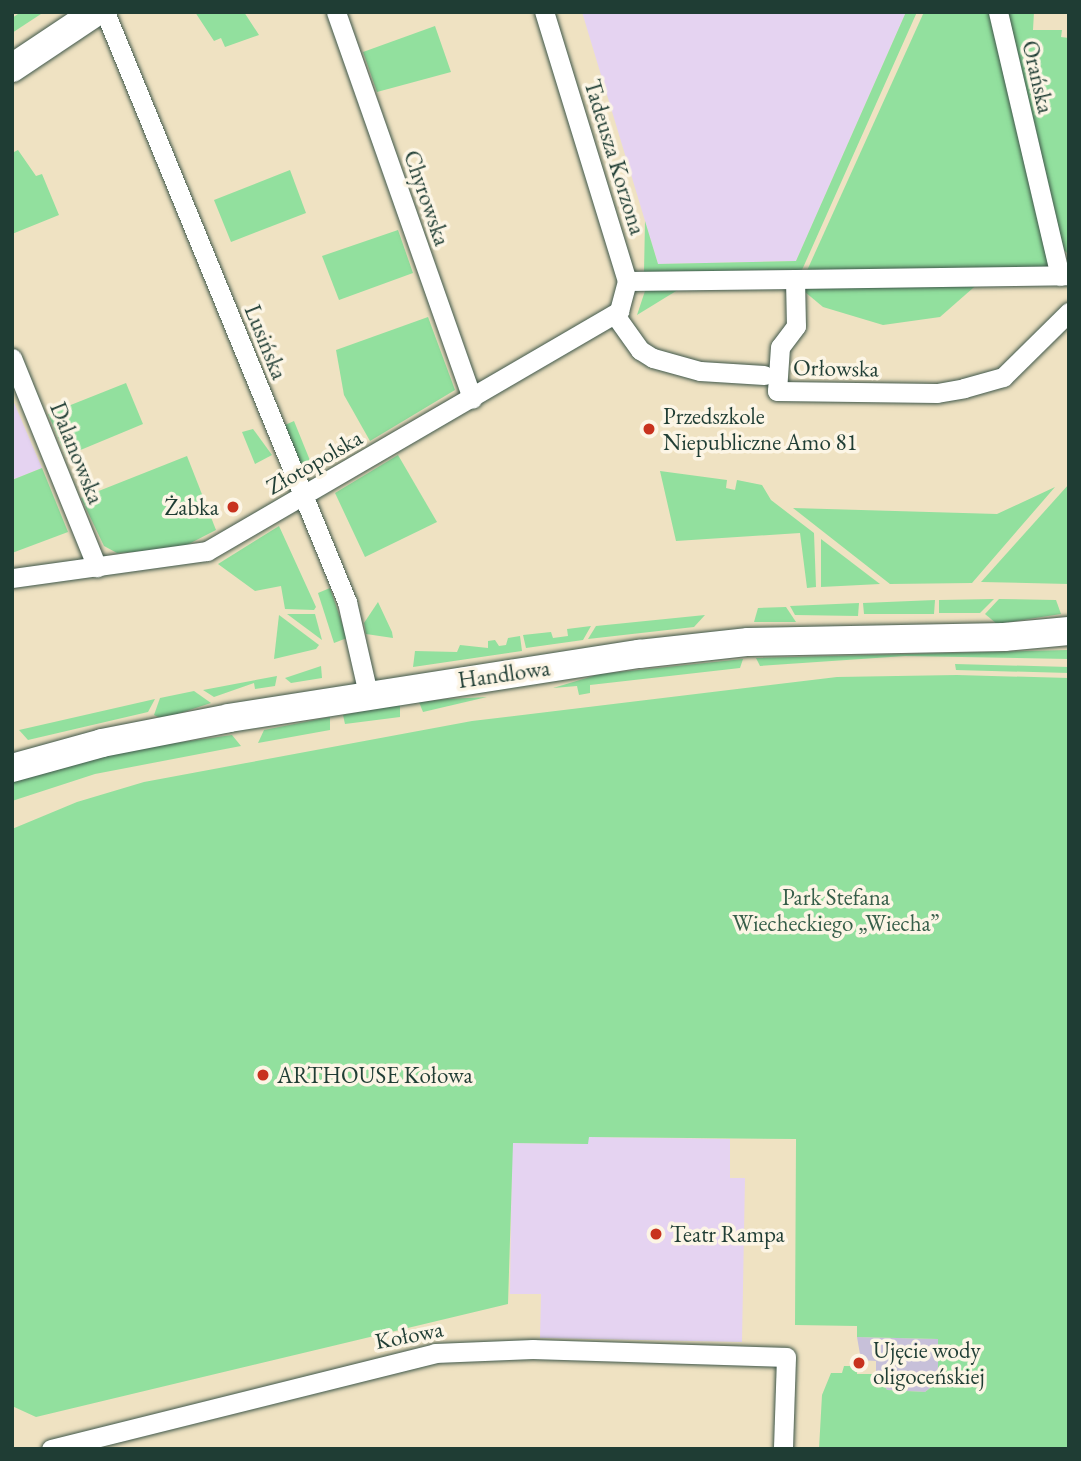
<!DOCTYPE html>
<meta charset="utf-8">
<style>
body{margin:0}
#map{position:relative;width:1081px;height:1461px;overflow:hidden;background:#efe2c2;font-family:"EB Garamond",serif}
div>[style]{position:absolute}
.built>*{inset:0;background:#e5d3f1}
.industrial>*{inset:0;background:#c7c0d9}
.green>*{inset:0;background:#92e09e}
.roads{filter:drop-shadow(0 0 2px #3e5649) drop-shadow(0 0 2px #3e5649)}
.street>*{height:19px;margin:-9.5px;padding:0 9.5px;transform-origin:9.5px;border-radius:9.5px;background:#fff}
.secondary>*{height:28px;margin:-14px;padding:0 14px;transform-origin:14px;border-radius:14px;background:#fff}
.dots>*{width:19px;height:19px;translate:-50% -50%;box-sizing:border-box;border:4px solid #fcf5e5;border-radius:50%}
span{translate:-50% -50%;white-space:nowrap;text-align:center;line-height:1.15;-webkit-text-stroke:7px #fcf5e5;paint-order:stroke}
.street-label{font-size:23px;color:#1f3d34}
.poi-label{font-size:23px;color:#1f3d34}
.left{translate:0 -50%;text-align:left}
.right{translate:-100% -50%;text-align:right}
.park-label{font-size:23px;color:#365e49}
.frame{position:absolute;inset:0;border:14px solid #1f3d34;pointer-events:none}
</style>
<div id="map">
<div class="built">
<i style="clip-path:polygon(582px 12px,906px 12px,796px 261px,658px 264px)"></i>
<i style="clip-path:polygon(12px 398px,42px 468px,12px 480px)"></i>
<i style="clip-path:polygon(588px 1137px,730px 1139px,730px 1178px,745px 1178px,742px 1342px,540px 1338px,541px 1294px,510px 1294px,512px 1143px,588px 1144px)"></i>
</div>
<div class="industrial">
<i style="clip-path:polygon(857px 1337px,938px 1339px,938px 1382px,925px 1392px,887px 1390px,876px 1379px,876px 1361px,861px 1360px)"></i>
</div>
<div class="green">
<i style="clip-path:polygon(21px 12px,44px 12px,12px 33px,12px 18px)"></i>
<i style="clip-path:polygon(195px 12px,244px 12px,259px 35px,225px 47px,221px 38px,214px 41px)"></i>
<i style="clip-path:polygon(906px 12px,917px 12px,802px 270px,644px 272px,645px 221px,658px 264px,796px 261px)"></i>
<i style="clip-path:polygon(924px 12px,992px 12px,1051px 271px,805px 275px)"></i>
<i style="clip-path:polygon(1006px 12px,1034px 12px,1033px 30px,1062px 30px,1061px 37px,1069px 38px,1069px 255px,1061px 247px)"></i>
<i style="clip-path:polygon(435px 26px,451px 72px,377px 92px,363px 52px)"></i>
<i style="clip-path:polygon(18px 150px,36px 176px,42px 174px,59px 215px,12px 234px,12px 153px)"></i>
<i style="clip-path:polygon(290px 170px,306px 213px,231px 242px,214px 200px)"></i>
<i style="clip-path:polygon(398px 230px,413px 273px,339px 300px,322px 256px)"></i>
<i style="clip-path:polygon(981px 281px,940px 317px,883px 325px,823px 307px,805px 292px,805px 284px)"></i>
<i style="clip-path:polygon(646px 288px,681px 288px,637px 315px)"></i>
<i style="clip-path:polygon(428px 317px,455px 390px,370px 441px,344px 395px,336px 350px)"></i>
<i style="clip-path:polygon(126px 383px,143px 424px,66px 456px,48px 414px)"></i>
<i style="clip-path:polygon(294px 421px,311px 463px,301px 467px,285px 425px)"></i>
<i style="clip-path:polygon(253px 429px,272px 455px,255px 464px,242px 432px)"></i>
<i style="clip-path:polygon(398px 455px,437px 522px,365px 557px,335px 493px)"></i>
<i style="clip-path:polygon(187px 456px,216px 530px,179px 549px,117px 553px,104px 546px,81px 498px)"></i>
<i style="clip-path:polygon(42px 468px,68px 532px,12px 553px,12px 480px)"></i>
<i style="clip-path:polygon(660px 471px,727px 480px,726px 488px,735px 490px,737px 480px,762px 485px,771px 500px,814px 533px,816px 587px,807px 588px,800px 533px,676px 541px)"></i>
<i style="clip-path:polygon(1069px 484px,1069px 584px,981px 582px)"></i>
<i style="clip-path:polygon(1055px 487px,972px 583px,890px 584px,793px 508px,997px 514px)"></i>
<i style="clip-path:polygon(279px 526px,316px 607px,314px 610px,285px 609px,281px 586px,255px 591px,218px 564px)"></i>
<i style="clip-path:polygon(821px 539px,880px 584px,821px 587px)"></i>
<i style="clip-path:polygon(330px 588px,347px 638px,334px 643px,318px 593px)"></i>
<i style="clip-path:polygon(994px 599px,980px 613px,939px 613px,939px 600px)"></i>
<i style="clip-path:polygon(999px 599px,1056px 600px,1061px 614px,997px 624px,985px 614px)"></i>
<i style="clip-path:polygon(935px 600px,934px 614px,864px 614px,863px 603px)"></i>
<i style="clip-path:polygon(378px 602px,392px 632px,393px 638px,366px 634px,364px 623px)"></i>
<i style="clip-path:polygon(859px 603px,858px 616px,795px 615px,790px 606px)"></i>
<i style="clip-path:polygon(786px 607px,796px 622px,754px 622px,758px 608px)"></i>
<i style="clip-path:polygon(287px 614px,315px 614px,322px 640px)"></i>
<i style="clip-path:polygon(279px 615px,319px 645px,316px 649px,274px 659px)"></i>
<i style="clip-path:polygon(705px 615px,694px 627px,588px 639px,596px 626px)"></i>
<i style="clip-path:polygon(591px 626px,583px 640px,526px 648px,523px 635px,551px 632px,553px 638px,568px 636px,567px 629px)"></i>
<i style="clip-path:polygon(520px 636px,522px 651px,413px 667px,415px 651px,457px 652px,460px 645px,488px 648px,488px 641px,495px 640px,499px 646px,506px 645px,508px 638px)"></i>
<i style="clip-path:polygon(1069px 650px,1069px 659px,905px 656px,760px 666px,756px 658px)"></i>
<i style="clip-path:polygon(743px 659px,740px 668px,590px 685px,590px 693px,579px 695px,577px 686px,553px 688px,600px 674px)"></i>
<i style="clip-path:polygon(955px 664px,1069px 667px,1069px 673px,956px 670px)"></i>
<i style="clip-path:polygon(321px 666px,322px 678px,291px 683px,285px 678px)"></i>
<i style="clip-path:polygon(957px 675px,1069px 678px,1069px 1449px,819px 1449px,822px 1395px,831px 1373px,842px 1373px,844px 1366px,857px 1366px,857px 1374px,876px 1374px,887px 1390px,925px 1392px,938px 1382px,938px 1339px,857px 1337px,857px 1326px,795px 1325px,796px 1139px,589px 1137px,588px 1144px,513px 1143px,508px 1304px,36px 1417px,12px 1406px,12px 829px,77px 802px,144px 782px,472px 721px,837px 677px)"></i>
<i style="clip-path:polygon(277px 676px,275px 686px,255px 689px,254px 683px,214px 697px,203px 690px)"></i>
<i style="clip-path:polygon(194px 691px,211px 703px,162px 719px,154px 715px,160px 698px)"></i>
<i style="clip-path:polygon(487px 697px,423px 712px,419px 702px,448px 699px)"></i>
<i style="clip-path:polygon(155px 699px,148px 712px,28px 740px,19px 730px)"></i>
<i style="clip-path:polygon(400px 704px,400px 717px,345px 724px,343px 715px)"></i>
<i style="clip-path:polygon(330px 717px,330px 730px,258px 743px,264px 730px)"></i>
<i style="clip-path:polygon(232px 735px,241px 746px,95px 774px,12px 801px,12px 782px,44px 771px,140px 748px)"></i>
</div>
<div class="roads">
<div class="street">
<i style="left:105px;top:12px;width:638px;rotate:67.7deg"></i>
<i style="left:347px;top:602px;width:94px;rotate:77.1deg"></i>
<i style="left:336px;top:12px;width:410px;rotate:70.6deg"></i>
<i style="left:998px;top:12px;width:271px;rotate:76.8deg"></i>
<i style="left:795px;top:279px;width:274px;rotate:-0.8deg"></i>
<i style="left:627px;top:281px;width:168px;rotate:-0.7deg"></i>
<i style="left:795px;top:279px;width:47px;rotate:88.8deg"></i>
<i style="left:796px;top:326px;width:26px;rotate:127deg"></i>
<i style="left:780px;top:347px;width:44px;rotate:93.9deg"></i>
<i style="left:777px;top:391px;width:160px;rotate:0.7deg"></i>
<i style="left:937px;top:393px;width:27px;rotate:-10deg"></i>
<i style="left:964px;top:388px;width:41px;rotate:-15.8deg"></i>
<i style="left:1003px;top:377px;width:93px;rotate:-44.6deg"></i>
<i style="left:615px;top:315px;width:43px;rotate:54.5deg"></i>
<i style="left:640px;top:350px;width:15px;rotate:32deg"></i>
<i style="left:653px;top:358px;width:49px;rotate:15.5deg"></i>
<i style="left:700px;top:371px;width:64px;rotate:3.6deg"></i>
<i style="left:12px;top:358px;width:226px;rotate:67.9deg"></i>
<i style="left:12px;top:578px;width:197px;rotate:-7.9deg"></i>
<i style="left:207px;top:551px;width:477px;rotate:-30.2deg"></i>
<i style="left:619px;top:311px;width:31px;rotate:-75deg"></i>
<i style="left:627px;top:281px;width:282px;rotate:-107.1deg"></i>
<i style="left:51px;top:1449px;width:396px;rotate:-14deg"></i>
<i style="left:435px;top:1353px;width:98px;rotate:-2.3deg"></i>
<i style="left:533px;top:1349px;width:253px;rotate:1.8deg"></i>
<i style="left:786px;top:1357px;width:92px;rotate:91.9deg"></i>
</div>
<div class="secondary">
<i style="left:12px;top:68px;width:101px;rotate:-33.7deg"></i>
<i style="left:12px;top:768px;width:93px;rotate:-15.5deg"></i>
<i style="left:102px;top:743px;width:129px;rotate:-11.1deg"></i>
<i style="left:229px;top:718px;width:415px;rotate:-8.9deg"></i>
<i style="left:639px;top:654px;width:110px;rotate:-6.3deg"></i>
<i style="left:748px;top:642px;width:256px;rotate:-1.1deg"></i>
<i style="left:1004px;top:637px;width:65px;rotate:-5.3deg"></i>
</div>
</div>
<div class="dots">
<i style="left:649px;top:429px;background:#c8321e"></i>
<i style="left:233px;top:507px;background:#c8321e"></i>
<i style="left:263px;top:1075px;background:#c8321e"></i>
<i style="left:656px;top:1234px;background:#c8321e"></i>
<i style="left:859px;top:1363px;background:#c8321e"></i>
</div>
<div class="street-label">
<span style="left:1038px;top:77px;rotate:77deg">Orańska</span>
<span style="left:615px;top:157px;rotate:73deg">Tadeusza Korzona</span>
<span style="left:427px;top:198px;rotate:71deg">Chyrowska</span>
<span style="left:266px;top:342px;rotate:68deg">Lusińska</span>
<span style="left:836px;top:368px;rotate:1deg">Orłowska</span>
<span style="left:77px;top:453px;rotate:68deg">Dalanowska</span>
<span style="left:314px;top:462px;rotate:-30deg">Złotopolska</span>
<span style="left:504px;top:674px;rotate:-8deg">Handlowa</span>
<span style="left:409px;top:1335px;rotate:-11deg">Kołowa</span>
</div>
<div class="poi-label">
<span class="left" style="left:663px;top:429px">Przedszkole<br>Niepubliczne Amo 81</span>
<span class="right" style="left:219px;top:507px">Żabka</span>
<span class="left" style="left:277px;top:1075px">ARTHOUSE Kołowa</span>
<span class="left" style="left:670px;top:1234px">Teatr Rampa</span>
<span class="left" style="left:873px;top:1363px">Ujęcie wody<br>oligoceńskiej</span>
</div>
<div class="park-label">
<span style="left:836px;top:910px">Park Stefana<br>Wiecheckiego „Wiecha”</span>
</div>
<div class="frame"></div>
</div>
